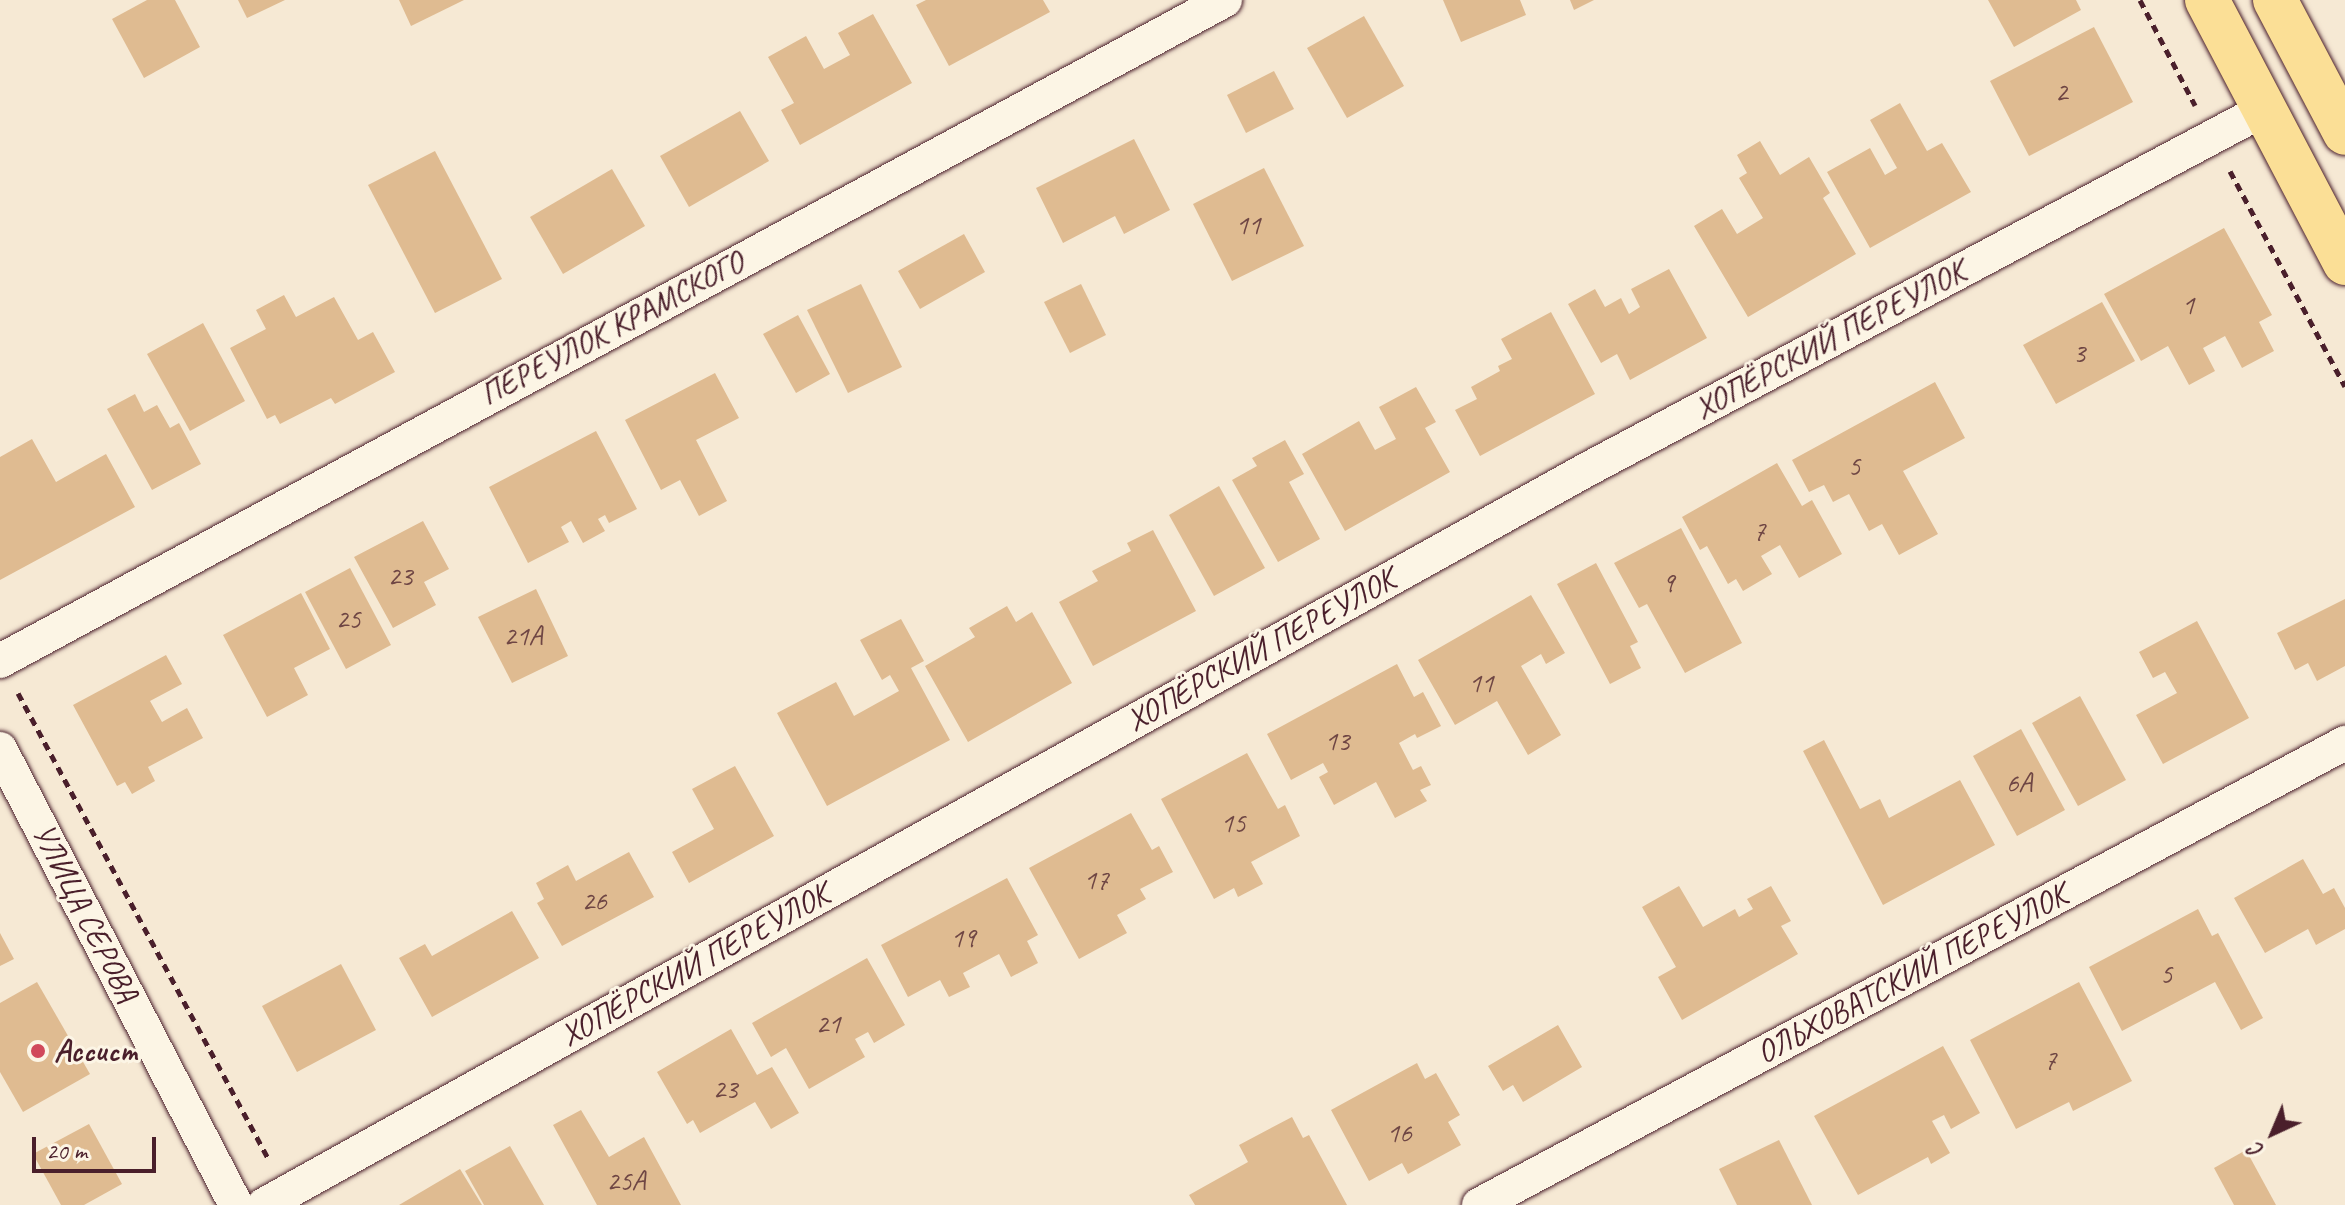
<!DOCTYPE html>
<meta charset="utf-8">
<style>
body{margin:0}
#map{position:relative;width:2345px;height:1205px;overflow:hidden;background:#f6e9d4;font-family:Caveat,sans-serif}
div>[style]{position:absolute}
.building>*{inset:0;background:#dfbb91}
.path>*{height:5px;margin-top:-2.5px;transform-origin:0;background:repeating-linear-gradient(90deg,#4a1f2b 0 8px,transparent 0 14px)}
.roads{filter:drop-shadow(0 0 2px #4a1f2b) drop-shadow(0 0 2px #4a1f2b)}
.minor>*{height:34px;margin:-17px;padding:0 17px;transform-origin:17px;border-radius:17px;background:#fcf5e5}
.primary>*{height:44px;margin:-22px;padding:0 22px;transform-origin:22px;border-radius:22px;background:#fbdf96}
.dots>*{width:22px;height:22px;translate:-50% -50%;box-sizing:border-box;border:4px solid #fcf5e5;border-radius:50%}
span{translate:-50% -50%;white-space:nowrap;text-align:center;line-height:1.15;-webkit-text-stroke:6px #fcf5e5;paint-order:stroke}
.number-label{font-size:28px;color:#6f4644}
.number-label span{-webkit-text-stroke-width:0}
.street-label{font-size:32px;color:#4a1f2b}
.poi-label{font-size:32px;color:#4a1f2b;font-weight:700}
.left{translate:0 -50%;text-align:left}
.north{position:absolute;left:2233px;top:1093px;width:80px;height:80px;-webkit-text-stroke:6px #fcf5e5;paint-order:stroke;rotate:224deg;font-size:22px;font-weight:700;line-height:32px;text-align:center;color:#4a1f2b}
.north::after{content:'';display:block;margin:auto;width:28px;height:36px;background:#4a1f2b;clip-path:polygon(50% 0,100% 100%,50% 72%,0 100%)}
.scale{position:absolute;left:32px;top:1137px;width:124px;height:36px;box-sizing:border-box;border:4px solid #4a1f2b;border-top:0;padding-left:10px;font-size:24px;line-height:28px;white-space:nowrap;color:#4a1f2b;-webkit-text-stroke:6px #fcf5e5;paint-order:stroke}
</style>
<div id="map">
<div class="building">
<i style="clip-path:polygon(147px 0,175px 0,200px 47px,144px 78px,112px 19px)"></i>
<i style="clip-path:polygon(238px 0,285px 0,247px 18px)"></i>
<i style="clip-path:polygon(399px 0,464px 0,411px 26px)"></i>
<i style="clip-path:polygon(926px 0,1043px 0,1050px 12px,949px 66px,916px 5px)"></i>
<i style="clip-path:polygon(1443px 0,1520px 0,1526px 15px,1461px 42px)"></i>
<i style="clip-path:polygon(1570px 0,1594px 0,1574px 10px)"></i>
<i style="clip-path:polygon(1988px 0,2076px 0,2081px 10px,2014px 47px)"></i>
<i style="clip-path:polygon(873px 14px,912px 83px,800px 145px,781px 110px,794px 103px,768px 57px,806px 36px,824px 69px,850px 55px,838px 33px)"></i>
<i style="clip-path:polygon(1364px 16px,1404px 86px,1347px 118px,1307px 48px)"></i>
<i style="clip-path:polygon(2094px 27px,2133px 102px,2029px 156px,1990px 81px)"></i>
<i style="clip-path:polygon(1274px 71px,1294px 109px,1246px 133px,1227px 95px)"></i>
<i style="clip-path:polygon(1900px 103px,1927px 151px,1942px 143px,1971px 192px,1870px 248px,1827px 172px,1870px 148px,1885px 175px,1897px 168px,1870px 120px)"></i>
<i style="clip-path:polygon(740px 111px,769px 161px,689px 207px,660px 156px)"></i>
<i style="clip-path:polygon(1134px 139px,1170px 210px,1124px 234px,1115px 216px,1063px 243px,1036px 188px)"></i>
<i style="clip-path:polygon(1760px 141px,1780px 175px,1809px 157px,1830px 193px,1823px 198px,1856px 254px,1748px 317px,1694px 226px,1722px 209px,1737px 234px,1763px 218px,1739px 178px,1747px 173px,1737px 155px)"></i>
<i style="clip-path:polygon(435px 151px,502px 279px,435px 313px,368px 185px)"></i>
<i style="clip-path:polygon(1264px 168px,1304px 246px,1232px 281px,1193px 204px)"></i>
<i style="clip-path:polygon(612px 169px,645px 226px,563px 274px,530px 217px)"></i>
<i style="clip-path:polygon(2224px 228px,2272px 315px,2259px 322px,2274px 351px,2242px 368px,2225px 336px,2203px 348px,2215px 371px,2189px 385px,2168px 346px,2141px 361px,2104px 294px)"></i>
<i style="clip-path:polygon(964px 234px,985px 272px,920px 309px,898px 271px)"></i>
<i style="clip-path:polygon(1669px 269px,1707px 338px,1630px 380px,1617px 354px,1601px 363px,1568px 304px,1595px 289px,1605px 307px,1621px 298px,1629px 314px,1640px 307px,1631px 289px)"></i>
<i style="clip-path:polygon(861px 284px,902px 367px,848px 393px,807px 310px)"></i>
<i style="clip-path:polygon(1081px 284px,1106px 335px,1070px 353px,1044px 302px)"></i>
<i style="clip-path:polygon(284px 295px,296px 317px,334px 297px,358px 340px,373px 332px,395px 372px,335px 404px,331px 398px,280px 424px,275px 415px,267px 419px,230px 348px,266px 329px,256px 310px)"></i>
<i style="clip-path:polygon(2102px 302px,2135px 361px,2056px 404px,2023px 345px)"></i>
<i style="clip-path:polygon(1551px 312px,1595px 394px,1480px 456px,1455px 410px,1477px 399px,1471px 387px,1500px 371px,1498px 366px,1512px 359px,1501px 339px)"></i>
<i style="clip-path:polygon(798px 315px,830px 374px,796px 393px,763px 334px)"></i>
<i style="clip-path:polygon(203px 323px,245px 401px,190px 431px,147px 354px)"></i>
<i style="clip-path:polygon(715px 373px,739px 418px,696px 440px,727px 501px,699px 516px,680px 480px,661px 490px,625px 420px)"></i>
<i style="clip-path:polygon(1935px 382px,1965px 438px,1903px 471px,1938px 534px,1899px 555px,1882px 524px,1869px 531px,1849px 494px,1833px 502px,1824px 485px,1809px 492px,1792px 460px)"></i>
<i style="clip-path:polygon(1416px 387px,1436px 422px,1425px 428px,1450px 472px,1345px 531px,1302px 454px,1359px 421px,1375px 450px,1396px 439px,1379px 407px)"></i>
<i style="clip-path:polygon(135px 394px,144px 412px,157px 405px,170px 428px,179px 423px,201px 464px,152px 490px,107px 409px)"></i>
<i style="clip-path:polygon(596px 431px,637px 509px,609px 523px,605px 515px,598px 519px,605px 531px,583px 543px,571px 521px,561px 527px,569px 542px,528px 563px,489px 487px)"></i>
<i style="clip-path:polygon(32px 439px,56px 482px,106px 454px,135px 507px,0 580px,0 457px)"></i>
<i style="clip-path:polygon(1285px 440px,1304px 474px,1289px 482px,1320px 539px,1278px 562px,1232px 480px,1257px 466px,1252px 458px)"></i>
<i style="clip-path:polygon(1777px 463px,1802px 506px,1812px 500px,1842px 554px,1799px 578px,1780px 545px,1761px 556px,1772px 574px,1743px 591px,1736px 579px,1728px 584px,1707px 546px,1700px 550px,1682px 517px)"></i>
<i style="clip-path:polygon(1219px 486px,1265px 568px,1214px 596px,1169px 515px)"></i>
<i style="clip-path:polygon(423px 521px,449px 569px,424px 582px,436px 605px,393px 628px,354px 557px)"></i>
<i style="clip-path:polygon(1681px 528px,1742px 643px,1685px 673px,1647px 604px,1639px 608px,1614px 563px)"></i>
<i style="clip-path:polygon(1153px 530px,1196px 611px,1093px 666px,1059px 602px,1098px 581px,1092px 571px,1131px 551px,1127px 543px)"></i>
<i style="clip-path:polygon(1596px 563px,1638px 642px,1630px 646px,1641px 668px,1610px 684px,1557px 584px)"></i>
<i style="clip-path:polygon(350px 568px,391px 645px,346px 669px,305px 592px)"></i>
<i style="clip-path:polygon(536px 589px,568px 656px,512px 683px,478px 617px)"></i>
<i style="clip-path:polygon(301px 593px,330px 649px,294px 668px,308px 695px,267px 717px,223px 635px)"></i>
<i style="clip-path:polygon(1531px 595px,1565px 653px,1546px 664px,1541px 654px,1521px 666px,1561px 735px,1528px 755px,1497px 701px,1455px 725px,1418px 660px)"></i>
<i style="clip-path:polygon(2345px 599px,2345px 666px,2317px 681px,2308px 663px,2295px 670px,2277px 633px)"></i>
<i style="clip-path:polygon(1007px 606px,1016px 622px,1032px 612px,1072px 683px,968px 742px,925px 666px,975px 637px,969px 628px)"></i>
<i style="clip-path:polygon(901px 619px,924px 661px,911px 668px,950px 740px,827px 806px,777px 713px,836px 682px,854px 716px,899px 691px,890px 675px,882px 680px,860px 640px)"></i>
<i style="clip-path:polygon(2197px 621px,2249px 718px,2163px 764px,2136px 715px,2177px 693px,2165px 672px,2153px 678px,2139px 652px)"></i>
<i style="clip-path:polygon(166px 655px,182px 684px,150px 701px,162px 722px,187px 708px,203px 738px,148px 767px,155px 781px,132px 794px,125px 782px,117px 786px,73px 705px)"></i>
<i style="clip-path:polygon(1397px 664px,1414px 697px,1423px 692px,1441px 726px,1417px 738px,1415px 734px,1399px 743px,1413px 770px,1421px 766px,1431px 785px,1420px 790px,1427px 801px,1395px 818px,1376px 782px,1334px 805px,1319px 777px,1328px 772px,1323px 763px,1291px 780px,1267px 734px)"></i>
<i style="clip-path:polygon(2080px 696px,2126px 780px,2078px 806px,2032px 723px)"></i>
<i style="clip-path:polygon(2021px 729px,2065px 810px,2017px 836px,1973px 756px)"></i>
<i style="clip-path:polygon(1824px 740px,1860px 809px,1880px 799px,1889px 818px,1960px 780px,1995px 845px,1883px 905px,1803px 751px)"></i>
<i style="clip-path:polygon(1247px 753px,1278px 809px,1285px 805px,1300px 836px,1251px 862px,1263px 884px,1238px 897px,1234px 888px,1214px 899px,1161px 799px)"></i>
<i style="clip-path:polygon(735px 766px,774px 836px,689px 883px,672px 852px,714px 829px,692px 789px)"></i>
<i style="clip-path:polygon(1131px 813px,1152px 850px,1159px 846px,1173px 872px,1140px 889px,1146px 899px,1117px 915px,1127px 933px,1079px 959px,1029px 868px)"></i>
<i style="clip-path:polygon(629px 852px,654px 897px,562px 946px,537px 903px,544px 899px,536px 883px,568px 865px,576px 881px)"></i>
<i style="clip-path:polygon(2303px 859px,2323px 894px,2334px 888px,2345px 908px,2345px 929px,2316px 945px,2308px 929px,2265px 953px,2234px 898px)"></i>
<i style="clip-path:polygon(1007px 878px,1038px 935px,1027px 941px,1038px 963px,1011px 977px,999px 954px,963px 973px,970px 987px,949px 997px,940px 980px,908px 997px,881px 945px)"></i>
<i style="clip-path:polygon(1679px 886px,1703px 927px,1735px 909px,1739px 917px,1753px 909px,1747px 899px,1771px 886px,1791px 921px,1781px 926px,1798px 954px,1682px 1020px,1658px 977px,1676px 967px,1642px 907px)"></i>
<i style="clip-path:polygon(2198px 909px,2212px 936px,2218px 933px,2263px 1018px,2241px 1030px,2215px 982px,2122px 1031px,2089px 967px)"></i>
<i style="clip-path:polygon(512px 911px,539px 958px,432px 1017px,399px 958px,425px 944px,432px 956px)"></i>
<i style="clip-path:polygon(0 933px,14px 959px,0 966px)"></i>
<i style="clip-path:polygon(867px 958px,905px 1025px,874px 1043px,868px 1032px,855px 1039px,865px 1057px,809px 1089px,786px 1048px,771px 1057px,752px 1023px)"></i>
<i style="clip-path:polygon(341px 964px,376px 1030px,297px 1072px,262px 1006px)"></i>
<i style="clip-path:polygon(37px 982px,90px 1074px,23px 1112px,0 1072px,0 1003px)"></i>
<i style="clip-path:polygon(2079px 982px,2132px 1081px,2073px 1111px,2069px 1102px,2016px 1129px,1970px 1040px)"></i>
<i style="clip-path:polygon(1558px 1025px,1582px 1067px,1523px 1102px,1513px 1085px,1503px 1091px,1488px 1066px)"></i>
<i style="clip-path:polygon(731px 1029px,757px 1075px,772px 1067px,799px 1113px,771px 1129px,755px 1102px,700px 1133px,693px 1120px,687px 1124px,657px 1072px)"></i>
<i style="clip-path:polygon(1943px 1046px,1980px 1113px,1951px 1129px,1944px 1115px,1932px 1121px,1950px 1153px,1931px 1164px,1928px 1157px,1858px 1195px,1814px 1116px)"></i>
<i style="clip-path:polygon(1417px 1063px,1425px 1079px,1436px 1073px,1460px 1115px,1448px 1122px,1461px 1145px,1408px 1174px,1402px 1163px,1369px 1181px,1331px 1110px)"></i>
<i style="clip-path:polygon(581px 1110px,609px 1157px,644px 1137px,681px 1205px,597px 1205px,553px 1125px)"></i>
<i style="clip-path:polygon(1292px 1117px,1303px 1138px,1309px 1135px,1347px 1205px,1195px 1205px,1189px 1195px,1248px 1162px,1239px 1145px)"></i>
<i style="clip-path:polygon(89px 1124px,122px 1184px,84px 1205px,61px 1205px,33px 1154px)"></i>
<i style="clip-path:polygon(1779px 1140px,1812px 1205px,1737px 1205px,1719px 1169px)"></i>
<i style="clip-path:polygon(510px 1146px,544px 1205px,484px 1205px,465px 1171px)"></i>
<i style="clip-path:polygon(2246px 1150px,2276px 1205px,2234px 1205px,2214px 1168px)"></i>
<i style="clip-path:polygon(460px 1169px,482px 1205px,399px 1205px)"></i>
</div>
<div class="path">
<i style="left:2140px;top:0;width:119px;rotate:62.4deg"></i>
<i style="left:2230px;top:171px;width:244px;rotate:61.9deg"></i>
<i style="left:18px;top:693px;width:530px;rotate:61.74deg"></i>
</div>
<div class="roads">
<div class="minor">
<i style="left:0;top:661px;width:1392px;rotate:-28.35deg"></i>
<i style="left:0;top:749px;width:513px;rotate:62.64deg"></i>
<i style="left:264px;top:1205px;width:1515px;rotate:-29.07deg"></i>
<i style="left:1588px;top:469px;width:767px;rotate:-28deg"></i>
<i style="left:1479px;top:1205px;width:982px;rotate:-28.08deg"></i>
</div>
<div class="primary">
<i style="left:2207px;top:0;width:297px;rotate:62.3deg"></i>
<i style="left:2275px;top:0;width:150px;rotate:62.2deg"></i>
</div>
</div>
<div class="dots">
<i style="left:38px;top:1051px;background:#d1495b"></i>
</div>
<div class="number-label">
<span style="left:2061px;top:92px">2</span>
<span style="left:1248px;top:225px">11</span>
<span style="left:2188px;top:305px">1</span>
<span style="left:2079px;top:353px">3</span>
<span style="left:1854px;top:466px">5</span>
<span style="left:1759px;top:531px">7</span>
<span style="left:400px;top:576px">23</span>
<span style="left:1668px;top:583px">9</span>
<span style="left:348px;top:619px">25</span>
<span style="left:523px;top:636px">21А</span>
<span style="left:1481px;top:683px">11</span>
<span style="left:1337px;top:741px">13</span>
<span style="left:2019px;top:783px">6А</span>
<span style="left:1233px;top:823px">15</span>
<span style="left:1096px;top:880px">17</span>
<span style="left:594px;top:901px">26</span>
<span style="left:963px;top:938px">19</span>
<span style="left:2166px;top:974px">5</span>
<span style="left:828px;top:1024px">21</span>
<span style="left:2050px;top:1060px">7</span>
<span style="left:725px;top:1089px">23</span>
<span style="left:1399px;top:1133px">16</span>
<span style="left:626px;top:1181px">25А</span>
</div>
<div class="street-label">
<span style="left:612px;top:329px;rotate:-28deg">ПЕРЕУЛОК КРАМСКОГО</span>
<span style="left:1830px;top:340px;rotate:-28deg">ХОПЁРСКИЙ ПЕРЕУЛОК</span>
<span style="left:1261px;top:650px;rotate:-29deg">ХОПЁРСКИЙ ПЕРЕУЛОК</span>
<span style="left:85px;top:913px;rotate:63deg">УЛИЦА СЕРОВА</span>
<span style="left:695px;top:965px;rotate:-29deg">ХОПЁРСКИЙ ПЕРЕУЛОК</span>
<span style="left:1912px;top:974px;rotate:-28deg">ОЛЬХОВАТСКИЙ ПЕРЕУЛОК</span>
</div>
<div class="poi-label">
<span class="left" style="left:54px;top:1051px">Ассист</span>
</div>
<div class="north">С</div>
<div class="scale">20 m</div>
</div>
